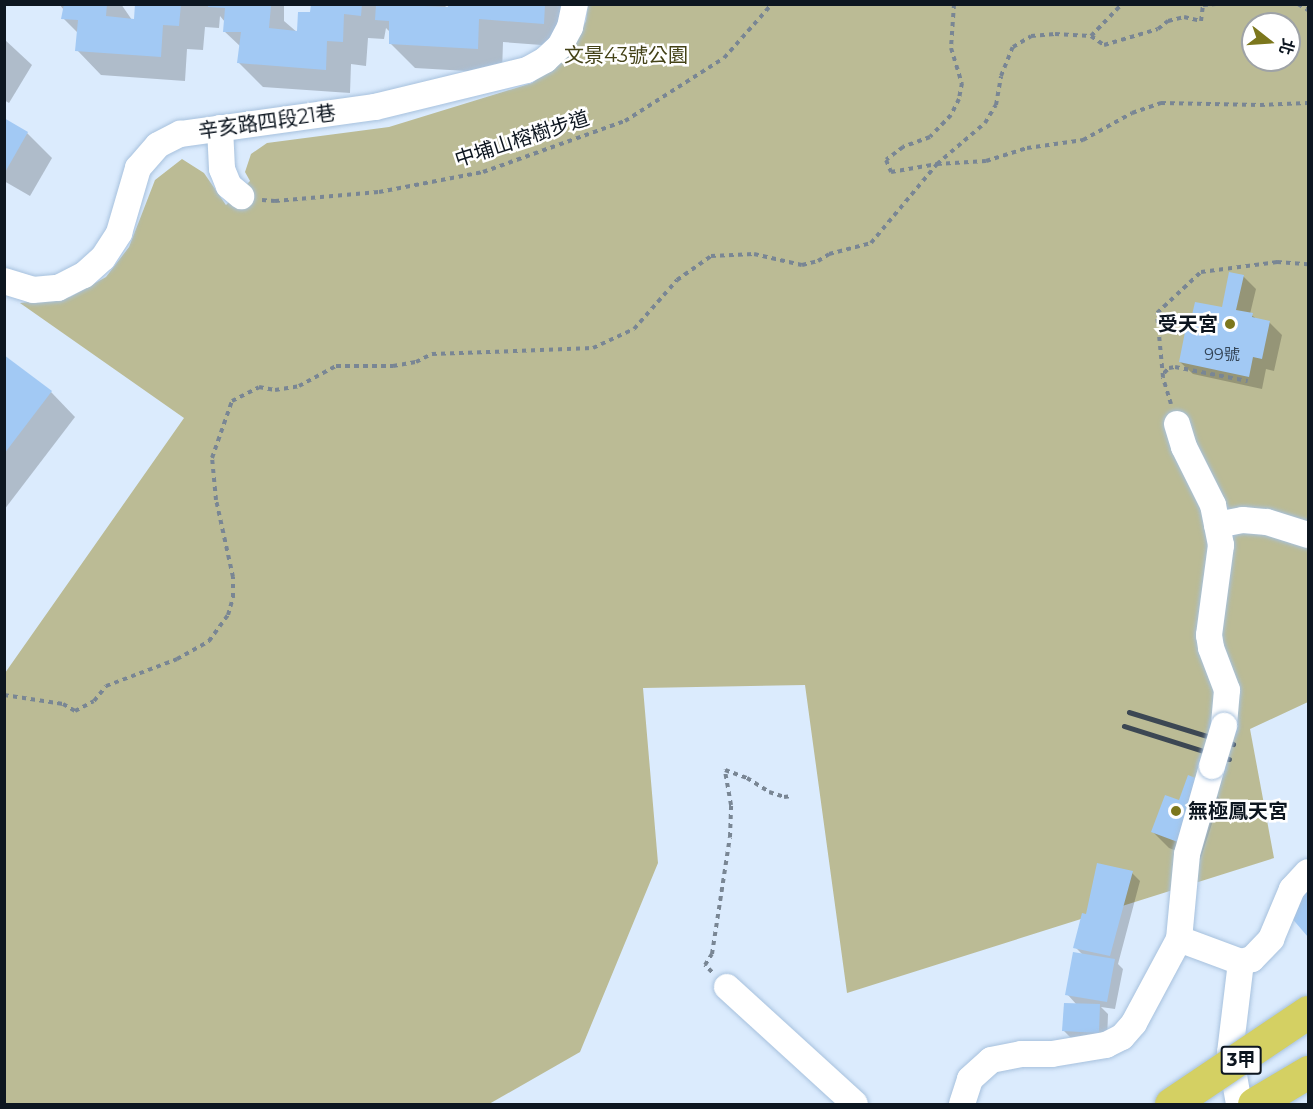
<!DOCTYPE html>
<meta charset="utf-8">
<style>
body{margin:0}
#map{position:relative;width:1313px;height:1109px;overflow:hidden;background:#dbebfd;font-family:Montserrat,"Noto Sans TC",sans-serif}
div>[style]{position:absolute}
.green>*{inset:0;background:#bbbb95}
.shadow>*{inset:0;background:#0003}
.building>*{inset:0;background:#a2c9f4}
.path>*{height:4px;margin-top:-2px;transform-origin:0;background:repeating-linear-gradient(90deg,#798694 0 4.5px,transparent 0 9px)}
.roads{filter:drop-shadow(0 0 2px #a7c1dd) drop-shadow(0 0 2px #a7c1dd)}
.minor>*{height:26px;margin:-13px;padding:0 13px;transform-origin:13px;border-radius:13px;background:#fff}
.highway>*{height:33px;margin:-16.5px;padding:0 16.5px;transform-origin:16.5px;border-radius:16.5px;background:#d4d063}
.rail>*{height:4.5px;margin:-2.25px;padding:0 2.25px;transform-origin:2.25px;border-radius:2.25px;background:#3c4753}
.bridges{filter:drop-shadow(0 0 2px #a7c1dd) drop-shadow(0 0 2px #a7c1dd)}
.minor-bridge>*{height:26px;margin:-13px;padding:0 13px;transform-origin:13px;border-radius:13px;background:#fff}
.highway-bridge>*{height:33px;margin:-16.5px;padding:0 16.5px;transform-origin:16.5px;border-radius:16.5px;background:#d4d063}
.dots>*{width:16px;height:16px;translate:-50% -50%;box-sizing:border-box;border:3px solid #fff;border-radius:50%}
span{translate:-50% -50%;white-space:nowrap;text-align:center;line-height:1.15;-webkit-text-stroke:5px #fff;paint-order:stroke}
.number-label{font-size:16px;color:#324355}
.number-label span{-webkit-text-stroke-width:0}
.shield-label span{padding:2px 4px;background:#fff;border:2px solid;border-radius:4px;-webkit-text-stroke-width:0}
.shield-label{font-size:18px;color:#0d1620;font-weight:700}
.park-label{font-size:20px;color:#444217}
.street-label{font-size:20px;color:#0d1620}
.poi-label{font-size:20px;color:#0d1620;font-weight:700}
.right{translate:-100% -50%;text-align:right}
.left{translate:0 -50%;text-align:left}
.frame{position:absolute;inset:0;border:6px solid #0d1620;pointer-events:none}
.north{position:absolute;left:1241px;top:12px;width:60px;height:60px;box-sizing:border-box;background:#fff;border:2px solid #9ea2a6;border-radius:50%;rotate:107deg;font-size:16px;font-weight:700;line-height:24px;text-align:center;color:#0d1620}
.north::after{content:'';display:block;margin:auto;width:21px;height:27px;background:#7c771d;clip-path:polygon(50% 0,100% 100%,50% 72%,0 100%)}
</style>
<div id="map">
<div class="green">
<i style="clip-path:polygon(evenodd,588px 5px,1308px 5px,1308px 702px,1250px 729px,1274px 858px,847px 993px,805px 685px,643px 688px,658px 863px,580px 1052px,489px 1104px,5px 1104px,5px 673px,184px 418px,20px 303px,70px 297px,106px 277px,129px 247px,155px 180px,182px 159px,204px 173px,226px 205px,250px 181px,245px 172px,251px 154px,267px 143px,389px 127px,532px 83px,570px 54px,586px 21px,588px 5px,1253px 24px,1289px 24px,1289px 60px,1253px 60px,1253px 24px)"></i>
</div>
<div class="shadow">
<i style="clip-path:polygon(59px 4px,121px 4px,132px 20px,135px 21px,136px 4px,284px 4px,284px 21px,298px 33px,311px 14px,312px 4px,445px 4px,446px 8px,450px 8px,450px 4px,565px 4px,568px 47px,503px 42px,502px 73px,415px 68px,391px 44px,391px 33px,386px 28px,384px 39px,368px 38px,366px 66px,351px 64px,350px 93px,263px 87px,239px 63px,241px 47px,224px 31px,225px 22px,220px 16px,219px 28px,205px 27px,203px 50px,187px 49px,185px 81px,101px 75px,77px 50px,78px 33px,63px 18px,64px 10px)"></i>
<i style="clip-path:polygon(4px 39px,32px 65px,9px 103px,4px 100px)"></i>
<i style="clip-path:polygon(4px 120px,27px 133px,52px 158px,30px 196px,4px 181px)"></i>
<i style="clip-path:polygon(1243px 276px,1256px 289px,1250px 314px,1258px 320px,1269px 322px,1282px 335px,1274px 371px,1266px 369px,1262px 389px,1193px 374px,1180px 362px,1191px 329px,1223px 309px)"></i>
<i style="clip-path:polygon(4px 357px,51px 392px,75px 417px,4px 510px)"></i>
<i style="clip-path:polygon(1203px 782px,1220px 799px,1200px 860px,1169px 848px,1152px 831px)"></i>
<i style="clip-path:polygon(1132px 873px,1140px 881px,1118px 964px,1123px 969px,1115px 1009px,1101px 1007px,1108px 1014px,1107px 1041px,1072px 1039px,1064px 1031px,1077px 1005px,1067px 994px,1083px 955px,1075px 947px,1087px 916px)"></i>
<i style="clip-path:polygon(1308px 890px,1308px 936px,1292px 916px)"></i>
</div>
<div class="building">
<i style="clip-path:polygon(64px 4px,107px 4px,106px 16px,134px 19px,135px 4px,181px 4px,179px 26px,163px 25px,161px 57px,75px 51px,78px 20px,61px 19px)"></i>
<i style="clip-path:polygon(208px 4px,271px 6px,269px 28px,297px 31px,298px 12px,310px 12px,311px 4px,362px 4px,361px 16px,344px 14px,343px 42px,327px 41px,326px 70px,237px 63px,241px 32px,223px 32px,225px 8px,208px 7px)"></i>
<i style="clip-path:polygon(376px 4px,448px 7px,448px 4px,545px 4px,544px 24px,479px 19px,478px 49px,389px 44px,389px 21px,375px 20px)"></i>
<i style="clip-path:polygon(4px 118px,28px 132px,4px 174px)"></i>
<i style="clip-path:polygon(1229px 272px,1244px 275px,1236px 310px,1253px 313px,1252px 317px,1270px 321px,1262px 359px,1253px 357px,1249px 377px,1179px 362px,1186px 327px,1189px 328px,1195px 302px,1222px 307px)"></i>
<i style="clip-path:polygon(4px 355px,52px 391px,4px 454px)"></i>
<i style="clip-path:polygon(1188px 775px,1203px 781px,1183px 844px,1151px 832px,1165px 795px,1179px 800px)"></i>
<i style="clip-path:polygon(1097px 863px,1133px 871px,1110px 956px,1073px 948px,1082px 913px,1086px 914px)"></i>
<i style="clip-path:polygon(1308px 888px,1308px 937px,1290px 916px)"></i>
<i style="clip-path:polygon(1073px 952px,1115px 959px,1107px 1002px,1065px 995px)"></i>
<i style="clip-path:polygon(1064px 1003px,1100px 1004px,1099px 1033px,1062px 1031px)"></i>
</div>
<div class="path">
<i style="left:954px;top:4px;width:44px;rotate:93.9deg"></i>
<i style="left:951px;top:48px;width:37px;rotate:73deg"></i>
<i style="left:962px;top:83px;width:16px;rotate:101deg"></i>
<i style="left:959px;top:99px;width:18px;rotate:117deg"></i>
<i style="left:951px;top:115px;width:30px;rotate:134deg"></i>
<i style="left:930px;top:137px;width:29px;rotate:160deg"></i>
<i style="left:903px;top:147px;width:21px;rotate:143deg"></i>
<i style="left:886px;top:160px;width:13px;rotate:67deg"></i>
<i style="left:891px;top:172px;width:47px;rotate:-9.9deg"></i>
<i style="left:937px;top:164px;width:49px;rotate:-3.5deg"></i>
<i style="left:986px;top:161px;width:43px;rotate:-17.6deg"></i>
<i style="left:1027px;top:148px;width:57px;rotate:-8.1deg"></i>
<i style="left:1083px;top:140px;width:56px;rotate:-28.9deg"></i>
<i style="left:1132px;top:113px;width:31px;rotate:-19deg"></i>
<i style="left:1161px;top:103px;width:99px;rotate:1.2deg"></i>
<i style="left:1260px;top:105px;width:48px;rotate:-2.4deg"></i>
<i style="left:1298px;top:4px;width:12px;rotate:31deg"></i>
<i style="left:1203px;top:5px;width:13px;rotate:-4deg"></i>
<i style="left:1091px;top:36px;width:45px;rotate:-45.9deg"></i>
<i style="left:262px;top:200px;width:13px;rotate:4deg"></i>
<i style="left:275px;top:201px;width:104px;rotate:-4.9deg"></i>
<i style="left:379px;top:192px;width:106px;rotate:-10.9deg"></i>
<i style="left:483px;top:172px;width:151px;rotate:-19.8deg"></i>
<i style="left:625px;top:121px;width:117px;rotate:-32.5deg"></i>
<i style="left:724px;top:58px;width:72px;rotate:-48.4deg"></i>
<i style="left:1164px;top:373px;width:7px;rotate:-45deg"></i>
<i style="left:1169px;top:368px;width:6px;rotate:-9deg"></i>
<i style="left:1175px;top:367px;width:74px;rotate:10.9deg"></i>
<i style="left:1171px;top:404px;width:28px;rotate:-107deg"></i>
<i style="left:1163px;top:377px;width:64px;rotate:-95.4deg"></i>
<i style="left:1157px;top:313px;width:60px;rotate:-43deg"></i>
<i style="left:1201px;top:272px;width:77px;rotate:-7.5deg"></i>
<i style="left:1277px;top:262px;width:31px;rotate:4deg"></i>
<i style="left:4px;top:695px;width:60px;rotate:8.7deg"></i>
<i style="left:63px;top:704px;width:14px;rotate:30deg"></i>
<i style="left:75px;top:711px;width:21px;rotate:-28deg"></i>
<i style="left:94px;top:701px;width:19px;rotate:-51deg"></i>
<i style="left:106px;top:686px;width:76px;rotate:-20.8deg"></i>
<i style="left:177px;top:659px;width:37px;rotate:-29deg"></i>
<i style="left:209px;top:641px;width:32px;rotate:-54deg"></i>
<i style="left:228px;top:615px;width:19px;rotate:-74deg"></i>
<i style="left:233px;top:597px;width:20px;rotate:-90deg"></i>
<i style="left:233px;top:577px;width:79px;rotate:-102.4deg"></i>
<i style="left:216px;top:500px;width:42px;rotate:-95.4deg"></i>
<i style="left:212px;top:458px;width:60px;rotate:-70.7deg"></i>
<i style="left:232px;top:401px;width:30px;rotate:-27deg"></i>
<i style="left:259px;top:387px;width:16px;rotate:11deg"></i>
<i style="left:275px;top:390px;width:24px;rotate:-9deg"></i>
<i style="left:299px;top:386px;width:42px;rotate:-28.4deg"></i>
<i style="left:336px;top:366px;width:57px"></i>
<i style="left:393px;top:366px;width:23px;rotate:-10deg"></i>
<i style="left:416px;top:362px;width:18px;rotate:-27deg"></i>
<i style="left:432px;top:354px;width:161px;rotate:-2.1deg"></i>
<i style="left:593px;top:348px;width:45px;rotate:-24.9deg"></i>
<i style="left:634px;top:329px;width:65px;rotate:-48.7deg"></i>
<i style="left:677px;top:280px;width:42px;rotate:-35.2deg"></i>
<i style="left:711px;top:256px;width:43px;rotate:-2.7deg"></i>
<i style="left:754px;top:254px;width:49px;rotate:12.9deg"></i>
<i style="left:802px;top:265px;width:16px;rotate:-14deg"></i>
<i style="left:818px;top:261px;width:13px;rotate:-32deg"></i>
<i style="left:829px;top:254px;width:43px;rotate:-14.7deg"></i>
<i style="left:871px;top:243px;width:103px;rotate:-50.1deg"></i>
<i style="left:937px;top:164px;width:63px;rotate:-40.5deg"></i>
<i style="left:985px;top:123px;width:21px;rotate:-59deg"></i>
<i style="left:996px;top:105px;width:29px;rotate:-80deg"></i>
<i style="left:1001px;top:76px;width:31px;rotate:-68deg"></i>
<i style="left:1013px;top:47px;width:21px;rotate:-31deg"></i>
<i style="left:1031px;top:36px;width:24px;rotate:-5deg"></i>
<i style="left:1055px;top:34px;width:36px;rotate:3deg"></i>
<i style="left:1091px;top:36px;width:16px;rotate:35deg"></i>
<i style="left:1104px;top:45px;width:56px;rotate:-16.5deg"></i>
<i style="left:1158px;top:29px;width:13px;rotate:-39deg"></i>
<i style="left:1168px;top:21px;width:16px;rotate:-14deg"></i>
<i style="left:1184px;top:17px;width:17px;rotate:13deg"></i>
<i style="left:1201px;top:21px;width:17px;rotate:-83deg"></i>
<i style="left:712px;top:972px;width:10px;rotate:-135deg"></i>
<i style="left:705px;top:965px;width:13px;rotate:-58deg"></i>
<i style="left:712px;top:954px;width:118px;rotate:-81.3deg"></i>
<i style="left:730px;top:837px;width:32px;rotate:-88deg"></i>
<i style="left:731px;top:805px;width:36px;rotate:-100deg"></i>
<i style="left:725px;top:770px;width:23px;rotate:20deg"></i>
<i style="left:747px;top:778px;width:26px;rotate:32deg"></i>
<i style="left:769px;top:792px;width:16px;rotate:18deg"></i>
<i style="left:784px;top:797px;width:8px;rotate:-7deg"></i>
</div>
<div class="roads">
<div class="minor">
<i style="left:220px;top:128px;width:41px;rotate:87.2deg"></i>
<i style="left:222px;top:169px;width:18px;rotate:68deg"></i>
<i style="left:229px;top:186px;width:16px;rotate:40deg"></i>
<i style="left:4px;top:281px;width:30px;rotate:17deg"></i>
<i style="left:33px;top:290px;width:25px;rotate:-5deg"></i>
<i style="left:58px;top:288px;width:29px;rotate:-27deg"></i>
<i style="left:84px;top:275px;width:25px;rotate:-42deg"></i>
<i style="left:103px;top:258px;width:30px;rotate:-57deg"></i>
<i style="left:119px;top:233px;width:68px;rotate:-73.7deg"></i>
<i style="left:138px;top:168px;width:30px;rotate:-49deg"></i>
<i style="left:158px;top:145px;width:25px;rotate:-27deg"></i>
<i style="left:180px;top:134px;width:197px;rotate:-7.9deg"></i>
<i style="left:375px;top:107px;width:156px;rotate:-13.7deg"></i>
<i style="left:527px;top:70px;width:21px;rotate:-29deg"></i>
<i style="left:545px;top:60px;width:21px;rotate:-43deg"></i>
<i style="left:560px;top:46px;width:21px;rotate:-62deg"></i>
<i style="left:570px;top:27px;width:24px;rotate:-78deg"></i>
<i style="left:1177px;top:424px;width:24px;rotate:73deg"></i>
<i style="left:1184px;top:447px;width:65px;rotate:63.4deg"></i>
<i style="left:1213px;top:505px;width:41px;rotate:78.7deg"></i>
<i style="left:1221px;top:545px;width:91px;rotate:97.6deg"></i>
<i style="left:1209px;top:635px;width:13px;rotate:81deg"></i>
<i style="left:1211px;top:648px;width:45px;rotate:69.1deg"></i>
<i style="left:1227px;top:690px;width:36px;rotate:95deg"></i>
<i style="left:1217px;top:525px;width:26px;rotate:-11deg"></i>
<i style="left:1243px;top:520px;width:24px;rotate:5deg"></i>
<i style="left:1267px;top:522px;width:43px;rotate:17.6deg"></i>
<i style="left:1179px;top:939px;width:85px;rotate:-84.6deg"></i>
<i style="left:1187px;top:854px;width:91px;rotate:-74.1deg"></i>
<i style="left:727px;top:987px;width:173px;rotate:42.4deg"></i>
<i style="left:962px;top:1104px;width:26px;rotate:-72deg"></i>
<i style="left:970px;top:1079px;width:28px;rotate:-42deg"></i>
<i style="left:991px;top:1060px;width:31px;rotate:-11deg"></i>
<i style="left:1021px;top:1054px;width:31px"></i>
<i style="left:1052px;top:1054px;width:55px;rotate:-9.5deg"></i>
<i style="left:1106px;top:1045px;width:18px;rotate:-27deg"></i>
<i style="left:1122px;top:1037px;width:18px;rotate:-49deg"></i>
<i style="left:1134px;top:1023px;width:95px;rotate:-61.8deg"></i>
<i style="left:1179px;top:939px;width:66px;rotate:20.4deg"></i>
<i style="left:1241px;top:962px;width:11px;rotate:-15deg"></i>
<i style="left:1252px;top:959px;width:28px;rotate:-46deg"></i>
<i style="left:1271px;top:939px;width:54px;rotate:-67.2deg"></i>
<i style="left:1292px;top:889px;width:23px;rotate:-47deg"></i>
<i style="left:1239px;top:1104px;width:52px;rotate:-100deg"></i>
<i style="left:1230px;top:1053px;width:92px;rotate:-83.1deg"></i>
</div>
<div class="highway">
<i style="left:1254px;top:1104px;width:63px;rotate:-30.7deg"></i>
</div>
</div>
<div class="rail">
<i style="left:1129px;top:712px;width:109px;rotate:17.1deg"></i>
<i style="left:1124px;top:726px;width:110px;rotate:17.4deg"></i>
</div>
<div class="bridges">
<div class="minor-bridge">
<i style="left:1212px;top:766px;width:42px;rotate:-73.3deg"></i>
</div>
<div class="highway-bridge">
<i style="left:1171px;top:1104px;width:165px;rotate:-33.9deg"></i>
</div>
</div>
<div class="dots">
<i style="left:1230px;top:324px;background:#7c771d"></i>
<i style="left:1176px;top:811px;background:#7c771d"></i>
</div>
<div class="number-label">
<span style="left:1222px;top:355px">99號</span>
</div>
<div class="shield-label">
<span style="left:1241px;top:1060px">3甲</span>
</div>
<div class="park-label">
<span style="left:626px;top:55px">文景43號公園</span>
</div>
<div class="street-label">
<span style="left:267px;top:122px;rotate:-8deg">辛亥路四段21巷</span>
<span style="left:522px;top:139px;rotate:-18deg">中埔山榕樹步道</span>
</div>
<div class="poi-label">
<span class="right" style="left:1218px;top:324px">受天宮</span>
<span class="left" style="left:1188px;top:811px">無極鳳天宮</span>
</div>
<div class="frame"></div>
<div class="north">北</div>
</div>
